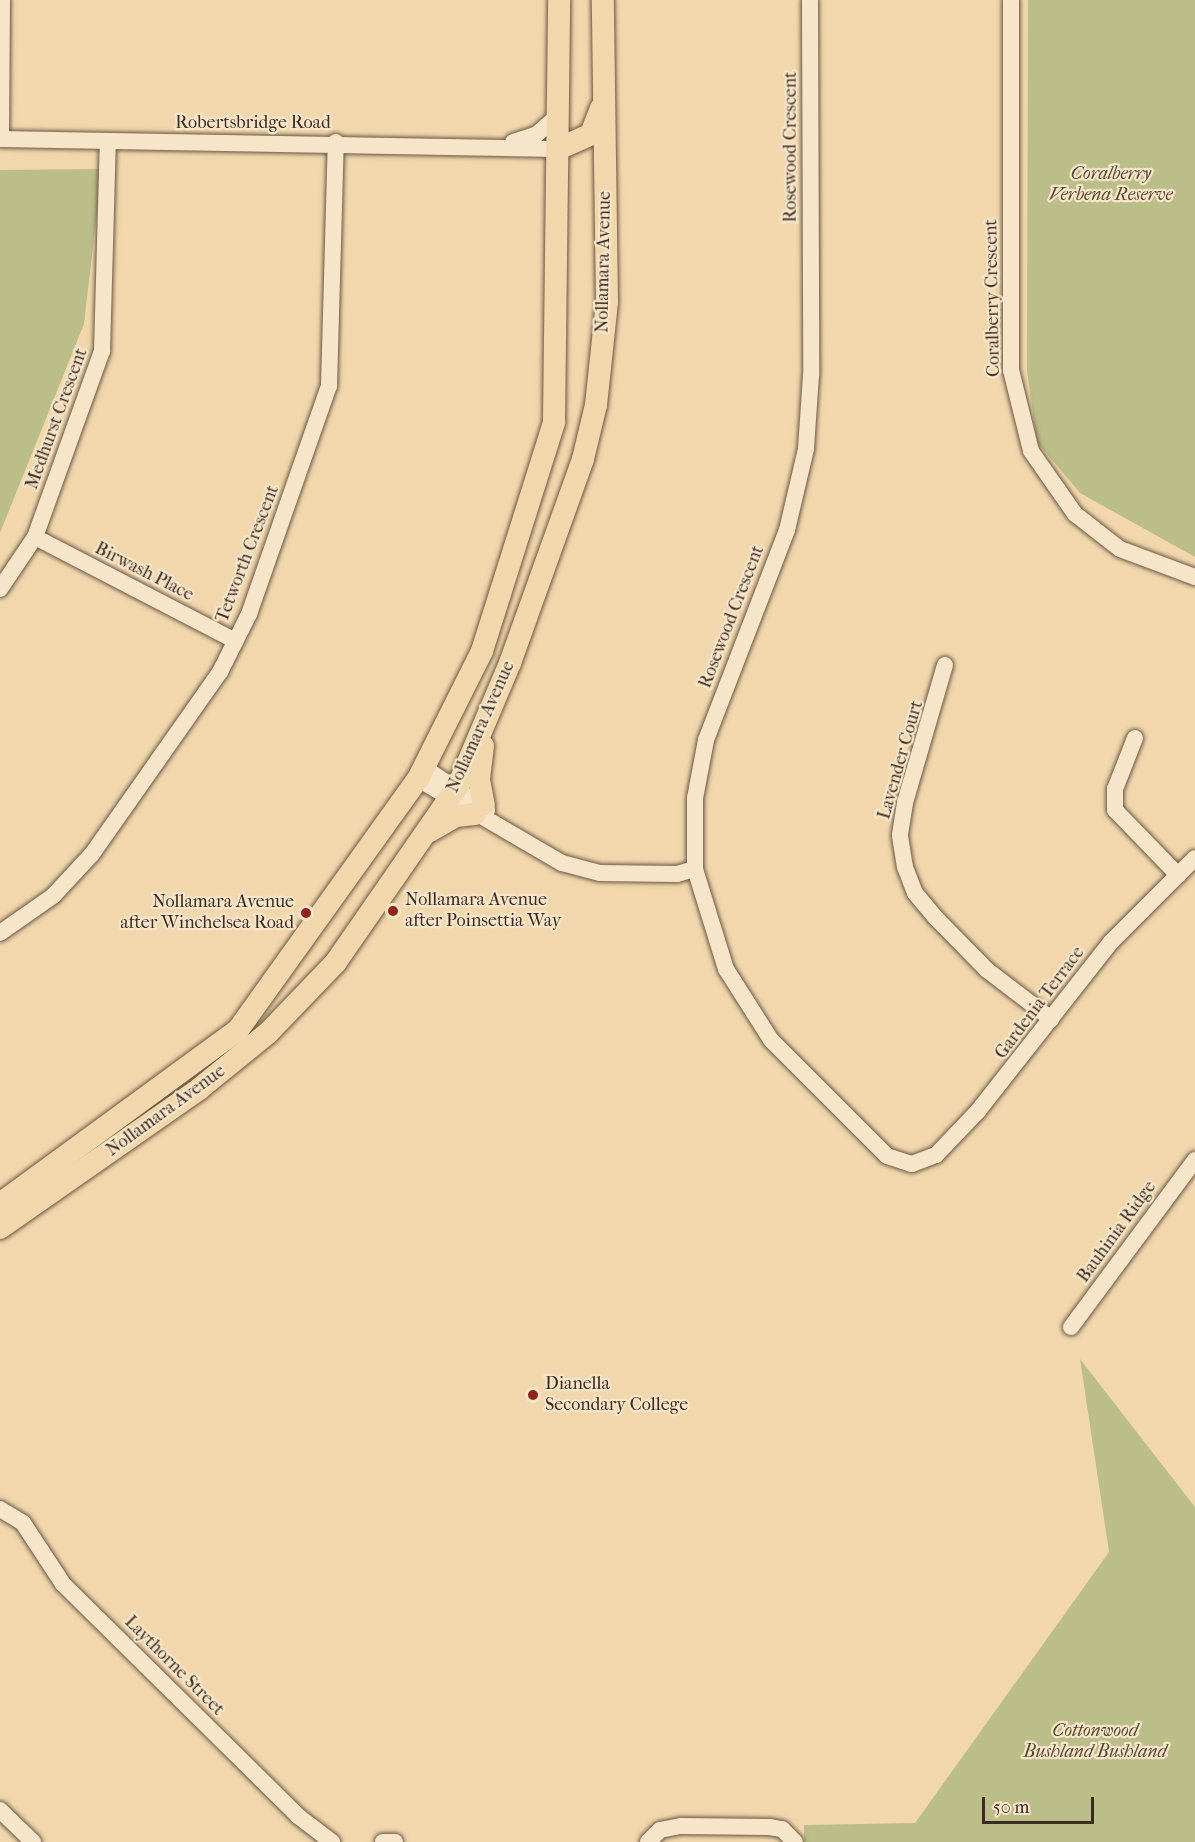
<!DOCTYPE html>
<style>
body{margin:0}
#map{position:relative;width:1195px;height:1842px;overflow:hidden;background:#f2d7ad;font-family:"IM FELL French Canon",serif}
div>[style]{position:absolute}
.green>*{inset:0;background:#bbbe89}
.roads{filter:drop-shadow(0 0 2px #6a5743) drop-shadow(0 0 2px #6a5743)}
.minor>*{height:16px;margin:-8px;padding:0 8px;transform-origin:8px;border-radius:8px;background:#f7e5ca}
.major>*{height:22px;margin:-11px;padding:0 11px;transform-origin:11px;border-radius:11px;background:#f2d7ad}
.dots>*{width:16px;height:16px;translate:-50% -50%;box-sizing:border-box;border:3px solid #f7e5ca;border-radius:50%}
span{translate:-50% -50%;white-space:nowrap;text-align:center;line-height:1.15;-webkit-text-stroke:4.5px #f7e5ca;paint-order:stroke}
.street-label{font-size:18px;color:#3c2c20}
.park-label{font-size:18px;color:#554935;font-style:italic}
.poi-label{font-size:18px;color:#3c2c20}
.left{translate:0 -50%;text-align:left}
.right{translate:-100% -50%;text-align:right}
.scale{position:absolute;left:982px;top:1797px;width:112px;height:27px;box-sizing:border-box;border:3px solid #3c2c20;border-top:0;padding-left:8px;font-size:18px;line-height:21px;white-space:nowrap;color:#3c2c20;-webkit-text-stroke:4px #f7e5ca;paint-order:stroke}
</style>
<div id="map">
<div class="green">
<i style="clip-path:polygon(1028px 0,1195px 0,1195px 557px,1080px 493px,1037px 442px,1027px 371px)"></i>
<i style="clip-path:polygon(102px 169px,84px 324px,0 533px,0 170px)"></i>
<i style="clip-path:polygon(1080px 1359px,1195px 1507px,1195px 1842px,804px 1842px,804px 1825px,915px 1823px,1109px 1552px)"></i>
</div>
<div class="roads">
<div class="minor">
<i style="left:810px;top:0;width:375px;rotate:89.8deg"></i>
<i style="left:811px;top:375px;width:74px;rotate:93.9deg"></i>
<i style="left:806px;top:449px;width:83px;rotate:103.2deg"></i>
<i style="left:787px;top:530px;width:225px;rotate:111.1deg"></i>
<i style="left:706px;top:740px;width:59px;rotate:100.7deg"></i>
<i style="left:695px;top:798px;width:71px;rotate:90deg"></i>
<i style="left:695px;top:869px;width:105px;rotate:72.8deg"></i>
<i style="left:726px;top:969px;width:84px;rotate:57.6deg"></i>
<i style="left:771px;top:1040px;width:164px;rotate:45deg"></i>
<i style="left:887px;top:1156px;width:26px;rotate:18deg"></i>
<i style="left:912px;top:1164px;width:26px;rotate:-21deg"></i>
<i style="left:936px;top:1155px;width:61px;rotate:-46.3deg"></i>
<i style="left:978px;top:1111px;width:214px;rotate:-51.8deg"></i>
<i style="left:1110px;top:943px;width:120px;rotate:-45deg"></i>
<i style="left:1011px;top:0;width:370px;rotate:90deg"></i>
<i style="left:1011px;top:370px;width:83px;rotate:76.1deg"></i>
<i style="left:1031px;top:451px;width:77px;rotate:55.1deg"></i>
<i style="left:1075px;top:514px;width:57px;rotate:37.9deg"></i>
<i style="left:1120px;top:549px;width:80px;rotate:20.5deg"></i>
<i style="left:0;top:139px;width:558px;rotate:1.03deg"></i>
<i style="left:1px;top:139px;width:139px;rotate:-89.6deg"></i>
<i style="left:513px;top:142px;width:25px;rotate:-18deg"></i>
<i style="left:537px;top:134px;width:28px;rotate:-41deg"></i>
<i style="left:35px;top:537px;width:226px;rotate:27.4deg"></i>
<i style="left:0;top:589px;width:63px;rotate:-56.1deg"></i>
<i style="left:35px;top:537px;width:198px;rotate:-70.2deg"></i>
<i style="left:102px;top:351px;width:209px;rotate:-88.4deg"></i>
<i style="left:945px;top:665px;width:144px;rotate:106.2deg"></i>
<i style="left:905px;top:803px;width:33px;rotate:99deg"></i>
<i style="left:900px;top:836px;width:31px;rotate:81deg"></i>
<i style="left:905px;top:867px;width:28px;rotate:69deg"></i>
<i style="left:915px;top:893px;width:33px;rotate:50deg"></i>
<i style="left:936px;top:918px;width:73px;rotate:45.6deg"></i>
<i style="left:987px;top:970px;width:81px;rotate:37.4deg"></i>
<i style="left:1135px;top:738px;width:55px;rotate:111.4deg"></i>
<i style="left:1115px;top:789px;width:21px;rotate:90deg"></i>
<i style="left:1115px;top:810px;width:91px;rotate:45.9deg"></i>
<i style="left:425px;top:768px;width:75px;rotate:34.1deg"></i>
<i style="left:418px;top:779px;width:167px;rotate:30.3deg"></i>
<i style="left:562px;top:863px;width:39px;rotate:15deg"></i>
<i style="left:600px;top:873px;width:77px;rotate:0.7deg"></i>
<i style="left:677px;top:874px;width:19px;rotate:-16deg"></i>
<i style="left:0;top:933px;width:65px;rotate:-34.9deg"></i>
<i style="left:53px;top:896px;width:57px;rotate:-47.1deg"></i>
<i style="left:92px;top:854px;width:223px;rotate:-54.9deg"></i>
<i style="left:220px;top:672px;width:65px;rotate:-63.4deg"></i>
<i style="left:249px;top:614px;width:242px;rotate:-70.7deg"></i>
<i style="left:329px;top:386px;width:244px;rotate:-88.4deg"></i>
<i style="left:1071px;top:1327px;width:208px;rotate:-53.4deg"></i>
<i style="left:0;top:1509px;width:27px;rotate:31deg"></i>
<i style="left:23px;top:1523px;width:73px;rotate:56.7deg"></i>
<i style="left:63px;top:1584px;width:330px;rotate:44.6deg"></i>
<i style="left:298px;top:1816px;width:43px;rotate:37.4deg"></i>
<i style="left:0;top:1810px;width:46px;rotate:44.1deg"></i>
<i style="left:383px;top:1842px;width:12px"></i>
<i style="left:648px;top:1842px;width:17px;rotate:-45deg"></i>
<i style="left:660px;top:1830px;width:21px;rotate:-11deg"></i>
<i style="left:681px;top:1826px;width:88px;rotate:0.7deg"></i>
<i style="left:769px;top:1827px;width:13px;rotate:9deg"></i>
<i style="left:782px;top:1829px;width:18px;rotate:45deg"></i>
</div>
<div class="major">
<i style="left:558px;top:149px;width:36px;rotate:-24deg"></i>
<i style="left:591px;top:134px;width:28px;rotate:-69deg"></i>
<i style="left:483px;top:746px;width:34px;rotate:97deg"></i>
<i style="left:479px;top:780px;width:25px;rotate:79deg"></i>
<i style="left:430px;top:831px;width:30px;rotate:-30deg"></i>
<i style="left:456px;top:816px;width:19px;rotate:-6deg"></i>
<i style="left:0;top:1204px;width:295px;rotate:-36.2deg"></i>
<i style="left:238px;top:1030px;width:309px;rotate:-54.4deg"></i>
<i style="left:418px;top:779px;width:143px;rotate:-63.4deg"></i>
<i style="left:482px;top:651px;width:240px;rotate:-72.5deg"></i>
<i style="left:554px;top:422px;width:422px;rotate:-89.3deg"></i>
<i style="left:0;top:1228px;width:243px;rotate:-34.9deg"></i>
<i style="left:199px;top:1089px;width:89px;rotate:-39.1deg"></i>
<i style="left:268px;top:1033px;width:98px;rotate:-46.2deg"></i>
<i style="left:336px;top:962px;width:214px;rotate:-55.3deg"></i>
<i style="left:458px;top:786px;width:134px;rotate:-67.1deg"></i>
<i style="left:510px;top:663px;width:217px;rotate:-70.3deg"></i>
<i style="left:583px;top:459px;width:56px;rotate:-76.5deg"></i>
<i style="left:596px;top:405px;width:104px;rotate:-83.9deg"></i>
<i style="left:607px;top:302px;width:302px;rotate:-90.8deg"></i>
</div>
</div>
<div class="dots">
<i style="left:393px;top:911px;background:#8f2418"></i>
<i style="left:306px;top:913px;background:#8f2418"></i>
<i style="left:533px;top:1395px;background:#8f2418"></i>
</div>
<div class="street-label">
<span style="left:253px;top:123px">Robertsbridge Road</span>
<span style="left:791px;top:147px;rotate:-90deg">Rosewood Crescent</span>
<span style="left:604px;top:262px;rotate:-89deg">Nollamara Avenue</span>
<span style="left:993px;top:298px;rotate:-91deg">Coralberry Crescent</span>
<span style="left:57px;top:419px;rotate:-70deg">Medhurst Crescent</span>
<span style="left:248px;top:554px;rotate:-69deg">Tetworth Crescent</span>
<span style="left:144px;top:572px;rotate:27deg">Birwash Place</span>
<span style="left:732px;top:617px;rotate:-69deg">Rosewood Crescent</span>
<span style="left:481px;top:727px;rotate:-66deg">Nollamara Avenue</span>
<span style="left:901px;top:760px;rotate:-74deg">Lavender Court</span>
<span style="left:1040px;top:1003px;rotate:-53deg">Gardenia Terrace</span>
<span style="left:166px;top:1111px;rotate:-36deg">Nollamara Avenue</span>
<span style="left:1117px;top:1232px;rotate:-54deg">Bauhinia Ridge</span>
<span style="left:174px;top:1666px;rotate:45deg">Laythorne Street</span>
</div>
<div class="park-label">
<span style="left:1111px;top:185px">Coralberry<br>Verbena Reserve</span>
<span style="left:1095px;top:1742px">Cottonwood<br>Bushland Bushland</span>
</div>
<div class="poi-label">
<span class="left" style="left:405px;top:911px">Nollamara Avenue<br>after Poinsettia Way</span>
<span class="right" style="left:294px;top:913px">Nollamara Avenue<br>after Winchelsea Road</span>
<span class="left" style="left:545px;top:1395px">Dianella<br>Secondary College</span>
</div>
<div class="scale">50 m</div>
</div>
